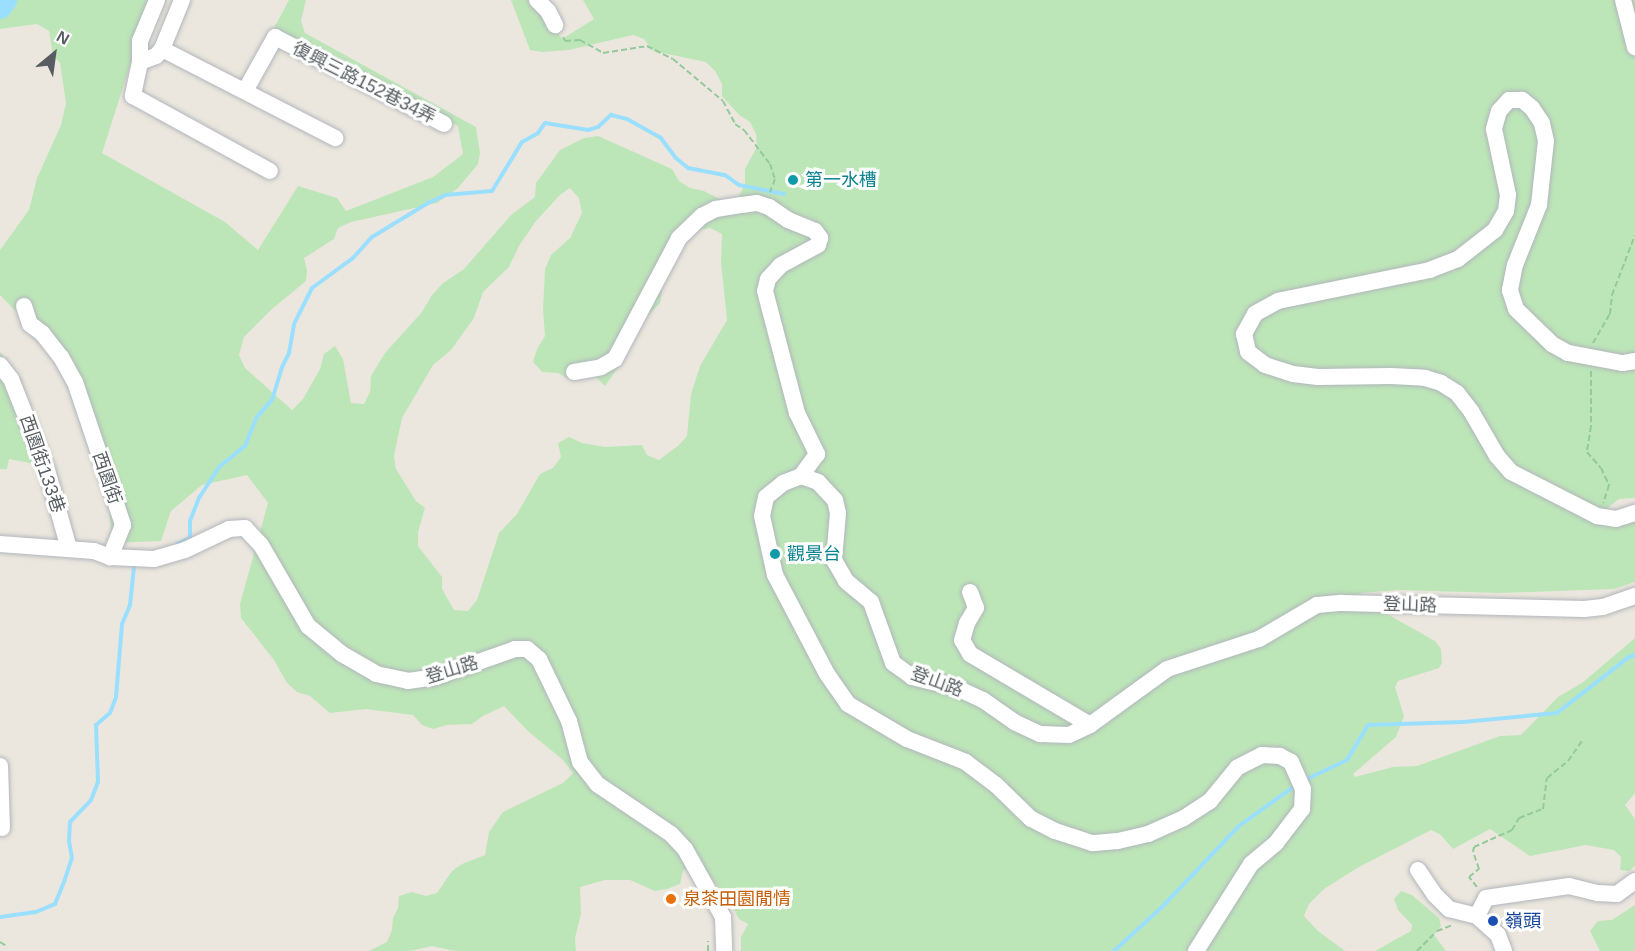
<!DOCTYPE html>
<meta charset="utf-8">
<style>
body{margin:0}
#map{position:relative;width:1635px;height:951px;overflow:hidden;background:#ece7de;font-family:Arial,"Noto Sans TC",sans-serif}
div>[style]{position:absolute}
.green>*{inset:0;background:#bde6b8}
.stream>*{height:4px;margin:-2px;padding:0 2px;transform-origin:2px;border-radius:2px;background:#9bdfff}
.river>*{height:24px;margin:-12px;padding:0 12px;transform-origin:12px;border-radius:12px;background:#9bdfff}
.path>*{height:2px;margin-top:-1px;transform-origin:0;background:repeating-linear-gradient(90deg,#93c99c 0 6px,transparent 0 9px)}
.roads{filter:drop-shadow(0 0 2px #b1b6bb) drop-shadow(0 0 2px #b1b6bb)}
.minor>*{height:16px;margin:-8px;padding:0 8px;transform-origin:8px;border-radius:8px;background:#fff}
.dots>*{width:16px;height:16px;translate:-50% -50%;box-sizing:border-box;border:3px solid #fff;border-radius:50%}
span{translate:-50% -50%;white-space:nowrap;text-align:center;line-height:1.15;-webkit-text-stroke:6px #fff;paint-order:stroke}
.street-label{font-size:18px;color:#575d61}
.culture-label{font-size:18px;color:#0d838f}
.left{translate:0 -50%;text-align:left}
.food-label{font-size:18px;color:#c56008}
.transit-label{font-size:18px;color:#164399}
.north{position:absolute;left:24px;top:24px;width:60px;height:60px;-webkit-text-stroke:4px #fff;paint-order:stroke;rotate:29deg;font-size:16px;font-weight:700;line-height:24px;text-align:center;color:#575d61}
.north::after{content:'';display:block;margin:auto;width:21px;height:27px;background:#575d61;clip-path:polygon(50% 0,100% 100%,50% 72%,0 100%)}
</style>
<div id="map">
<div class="green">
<i style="clip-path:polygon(evenodd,0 0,167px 0,133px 56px,102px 153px,225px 222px,258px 250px,298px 186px,337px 198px,346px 211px,433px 177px,463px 154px,458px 126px,274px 28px,289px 0,306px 0,301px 21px,305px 33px,476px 127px,480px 153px,478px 164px,458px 188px,437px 203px,351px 222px,338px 228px,334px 239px,304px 258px,307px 270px,306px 281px,272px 309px,244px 337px,239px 355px,245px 368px,292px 410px,303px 399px,320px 369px,324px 354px,335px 346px,343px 359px,351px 403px,364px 404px,370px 392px,371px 376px,385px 353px,422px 312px,432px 295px,443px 283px,464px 269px,511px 215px,535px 197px,536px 183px,560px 150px,584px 138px,598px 136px,672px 169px,679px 181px,690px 188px,704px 191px,727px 203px,739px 196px,745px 184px,745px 169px,757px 147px,756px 134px,750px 122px,739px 115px,722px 96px,722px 84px,715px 71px,706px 62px,653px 51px,644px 39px,633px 35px,569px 50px,543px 52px,530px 50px,511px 0,538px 0,562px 39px,594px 19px,583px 0,1635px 0,1635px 498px,1619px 499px,1604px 511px,1635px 520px,1635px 582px,1614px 589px,1500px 593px,1398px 590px,1360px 593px,1371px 605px,1435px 641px,1441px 649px,1442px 663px,1439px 668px,1398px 681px,1395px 687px,1404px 716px,1396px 737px,1353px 774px,1355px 777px,1393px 767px,1417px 766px,1500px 736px,1521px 735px,1558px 697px,1582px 683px,1635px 638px,1635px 793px,1625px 805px,1635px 819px,1635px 866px,1629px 871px,1620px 870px,1621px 857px,1614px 850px,1586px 845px,1530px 856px,1490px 829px,1453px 849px,1441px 835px,1431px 830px,1357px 868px,1324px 889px,1309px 904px,1304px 916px,1318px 931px,1345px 951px,741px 951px,741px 937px,748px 924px,739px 919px,730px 902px,704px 868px,692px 862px,683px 871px,680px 884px,667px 889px,655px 891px,630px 880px,605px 880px,580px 887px,581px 914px,575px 938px,576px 951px,455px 951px,432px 946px,410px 951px,369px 951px,387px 942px,392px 930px,393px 918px,398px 908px,399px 896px,412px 892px,426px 896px,437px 893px,452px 871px,462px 864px,485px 855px,489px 832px,503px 812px,563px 783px,573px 773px,563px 760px,529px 732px,504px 706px,483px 716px,472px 724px,447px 725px,433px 729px,422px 725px,413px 715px,366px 709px,330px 713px,310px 696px,297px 692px,287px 683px,274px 660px,241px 618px,240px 604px,268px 503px,247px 475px,202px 485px,171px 511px,161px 541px,112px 543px,109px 507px,56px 353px,0 295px,0 250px,29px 210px,37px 178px,61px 125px,66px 103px,60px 63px,53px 55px,49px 31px,37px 24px,0 29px,0 0,570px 188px,579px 198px,582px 213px,570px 238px,551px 255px,545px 269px,543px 310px,545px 336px,537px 349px,533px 362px,542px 372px,558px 373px,569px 379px,596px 377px,605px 386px,625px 358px,641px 323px,660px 303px,662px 292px,660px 280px,675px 245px,698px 230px,710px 228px,722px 234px,721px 262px,727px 320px,700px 366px,691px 394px,687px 436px,679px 445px,659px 460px,647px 455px,642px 445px,605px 447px,582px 443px,569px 437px,558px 443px,561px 457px,553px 468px,540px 474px,517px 514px,499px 533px,477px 600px,468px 611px,454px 610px,442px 589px,442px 577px,418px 546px,418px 532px,425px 508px,416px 501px,396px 469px,394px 456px,402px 418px,433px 365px,451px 350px,474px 318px,483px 292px,509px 267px,519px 246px,536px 221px,560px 195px,570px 188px)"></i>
<i style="clip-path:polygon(0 352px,18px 376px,50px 467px,9px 459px,7px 469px,0 469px)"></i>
<i style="clip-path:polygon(1401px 891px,1412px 895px,1439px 918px,1441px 926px,1434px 935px,1446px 951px,1375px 951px,1411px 931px,1412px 925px,1398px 910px,1394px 899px)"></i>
<i style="clip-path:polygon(1635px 905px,1635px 951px,1600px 951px,1590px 931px,1598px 921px,1612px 920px)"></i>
</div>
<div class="stream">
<i style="left:177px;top:544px;width:14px;rotate:-25deg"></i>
<i style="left:190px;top:538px;width:17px;rotate:-90deg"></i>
<i style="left:190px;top:521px;width:25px;rotate:-69deg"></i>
<i style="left:199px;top:498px;width:37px;rotate:-57deg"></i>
<i style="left:219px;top:467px;width:33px;rotate:-39deg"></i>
<i style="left:245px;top:446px;width:31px;rotate:-68deg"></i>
<i style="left:257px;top:417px;width:23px;rotate:-49deg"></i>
<i style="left:272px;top:400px;width:34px;rotate:-73deg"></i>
<i style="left:282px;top:367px;width:16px;rotate:-63deg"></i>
<i style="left:289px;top:353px;width:29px;rotate:-80deg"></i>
<i style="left:294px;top:324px;width:40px;rotate:-63.4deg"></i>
<i style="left:312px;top:288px;width:51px;rotate:-36.2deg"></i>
<i style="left:353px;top:258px;width:28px;rotate:-48deg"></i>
<i style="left:372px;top:237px;width:66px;rotate:-31.3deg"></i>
<i style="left:428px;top:203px;width:19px;rotate:-25deg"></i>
<i style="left:445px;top:195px;width:47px;rotate:-4.9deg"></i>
<i style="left:492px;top:191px;width:57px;rotate:-58.5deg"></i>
<i style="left:522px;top:142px;width:18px;rotate:-29deg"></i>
<i style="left:538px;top:133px;width:12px;rotate:-55deg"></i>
<i style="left:545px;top:123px;width:44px;rotate:9.2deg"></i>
<i style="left:588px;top:130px;width:10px;rotate:-17deg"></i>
<i style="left:598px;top:127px;width:18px;rotate:-43deg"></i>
<i style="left:611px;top:115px;width:16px;rotate:14deg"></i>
<i style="left:627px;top:119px;width:38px;rotate:29deg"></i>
<i style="left:660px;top:137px;width:26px;rotate:53deg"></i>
<i style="left:676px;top:158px;width:16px;rotate:40deg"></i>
<i style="left:688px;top:168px;width:38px;rotate:11deg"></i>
<i style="left:725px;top:175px;width:17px;rotate:36deg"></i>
<i style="left:739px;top:185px;width:46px;rotate:11.3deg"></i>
<i style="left:1305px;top:780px;width:47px;rotate:-25.5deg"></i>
<i style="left:1347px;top:760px;width:41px;rotate:-59deg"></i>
<i style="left:1368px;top:725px;width:95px;rotate:-1.8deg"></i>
<i style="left:1463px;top:722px;width:94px;rotate:-5.5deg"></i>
<i style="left:1557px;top:713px;width:91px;rotate:-37.9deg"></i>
<i style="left:1629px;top:657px;width:6px;rotate:-18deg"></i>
<i style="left:0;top:917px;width:36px;rotate:-8deg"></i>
<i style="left:36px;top:912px;width:21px;rotate:-23deg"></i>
<i style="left:55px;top:904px;width:27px;rotate:-68deg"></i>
<i style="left:65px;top:879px;width:22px;rotate:-72deg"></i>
<i style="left:72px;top:858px;width:17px;rotate:-100deg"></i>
<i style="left:69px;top:841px;width:19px;rotate:-87deg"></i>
<i style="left:70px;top:822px;width:30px;rotate:-46deg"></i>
<i style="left:91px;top:800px;width:19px;rotate:-69deg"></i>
<i style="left:98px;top:782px;width:57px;rotate:-92deg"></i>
<i style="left:96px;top:725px;width:18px;rotate:-41deg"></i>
<i style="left:110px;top:713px;width:17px;rotate:-69deg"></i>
<i style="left:116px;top:697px;width:73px;rotate:-85.3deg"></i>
<i style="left:122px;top:624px;width:21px;rotate:-67deg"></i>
<i style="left:130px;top:605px;width:38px;rotate:-84deg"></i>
<i style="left:1114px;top:951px;width:65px;rotate:-42.5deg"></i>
<i style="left:1162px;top:907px;width:112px;rotate:-46.5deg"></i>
<i style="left:1239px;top:826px;width:70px;rotate:-35.7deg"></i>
</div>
<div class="river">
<i style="left:0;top:7px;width:9px;rotate:-54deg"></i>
</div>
<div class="path">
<i style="left:563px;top:37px;width:4px;rotate:63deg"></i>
<i style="left:565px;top:41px;width:15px;rotate:-4deg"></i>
<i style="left:580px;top:40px;width:26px;rotate:29deg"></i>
<i style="left:603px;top:53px;width:45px;rotate:-9deg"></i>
<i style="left:647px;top:46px;width:29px;rotate:27deg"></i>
<i style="left:673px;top:59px;width:65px;rotate:40deg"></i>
<i style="left:723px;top:101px;width:26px;rotate:62deg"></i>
<i style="left:735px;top:124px;width:11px;rotate:34deg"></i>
<i style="left:744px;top:130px;width:43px;rotate:52.6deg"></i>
<i style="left:770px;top:164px;width:16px;rotate:72deg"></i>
<i style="left:775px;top:179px;width:14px;rotate:111deg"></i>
<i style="left:1593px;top:343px;width:34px;rotate:-60deg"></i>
<i style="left:1610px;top:314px;width:19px;rotate:-84deg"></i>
<i style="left:1612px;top:295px;width:64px;rotate:-69deg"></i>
<i style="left:1591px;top:371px;width:55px;rotate:90deg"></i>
<i style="left:1591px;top:426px;width:26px;rotate:99deg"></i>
<i style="left:1587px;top:452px;width:21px;rotate:49deg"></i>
<i style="left:1601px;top:468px;width:19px;rotate:65deg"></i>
<i style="left:1609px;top:485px;width:19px;rotate:108deg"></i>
<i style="left:1477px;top:887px;width:13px;rotate:-129deg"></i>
<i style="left:1469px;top:877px;width:13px;rotate:-39deg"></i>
<i style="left:1479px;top:869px;width:18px;rotate:-109deg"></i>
<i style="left:1473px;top:852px;width:5px;rotate:-79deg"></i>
<i style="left:1474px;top:847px;width:42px;rotate:-24.1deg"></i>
<i style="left:1512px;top:830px;width:14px;rotate:-60deg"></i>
<i style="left:1519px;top:818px;width:26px;rotate:-21deg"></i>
<i style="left:1543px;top:809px;width:31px;rotate:-83deg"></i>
<i style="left:1547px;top:778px;width:27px;rotate:-39deg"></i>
<i style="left:1568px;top:761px;width:24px;rotate:-55deg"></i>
<i style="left:0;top:942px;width:9px;rotate:32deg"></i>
<i style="left:708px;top:951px;width:10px;rotate:-90deg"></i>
<i style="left:1417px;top:951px;width:28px;rotate:-45deg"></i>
<i style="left:1437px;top:931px;width:17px;rotate:-21deg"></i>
</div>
<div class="roads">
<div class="minor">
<i style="left:157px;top:0;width:44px;rotate:112.5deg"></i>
<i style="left:140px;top:41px;width:21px;rotate:90deg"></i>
<i style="left:140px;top:62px;width:17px;rotate:-21deg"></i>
<i style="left:156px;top:56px;width:9px;rotate:-49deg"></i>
<i style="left:162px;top:49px;width:53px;rotate:-67.8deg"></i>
<i style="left:537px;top:0;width:16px;rotate:45deg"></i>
<i style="left:548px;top:11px;width:16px;rotate:63deg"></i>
<i style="left:1623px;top:0;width:49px;rotate:75.7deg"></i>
<i style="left:162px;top:49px;width:195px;rotate:27.2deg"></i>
<i style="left:140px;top:62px;width:35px;rotate:102deg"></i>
<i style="left:133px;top:96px;width:156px;rotate:28.7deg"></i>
<i style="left:245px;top:91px;width:62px;rotate:-60.9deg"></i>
<i style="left:275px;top:37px;width:190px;rotate:27.2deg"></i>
<i style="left:24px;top:306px;width:19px;rotate:72deg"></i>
<i style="left:30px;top:324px;width:15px;rotate:37deg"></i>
<i style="left:42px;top:333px;width:31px;rotate:52deg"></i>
<i style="left:61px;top:357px;width:29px;rotate:61deg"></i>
<i style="left:75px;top:382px;width:151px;rotate:71.4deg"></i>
<i style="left:123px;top:525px;width:35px;rotate:112deg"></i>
<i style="left:1635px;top:361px;width:13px;rotate:171deg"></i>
<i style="left:1622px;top:363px;width:55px;rotate:-169.5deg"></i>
<i style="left:1568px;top:353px;width:18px;rotate:-151deg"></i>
<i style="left:1552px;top:344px;width:50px;rotate:-135.8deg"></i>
<i style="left:1516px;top:309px;width:20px;rotate:-108deg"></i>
<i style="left:1510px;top:290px;width:25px;rotate:-79deg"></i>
<i style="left:1515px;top:265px;width:65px;rotate:-68.2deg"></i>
<i style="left:1539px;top:205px;width:64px;rotate:-83.8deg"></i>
<i style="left:1546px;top:141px;width:18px;rotate:-103deg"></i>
<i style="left:1542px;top:123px;width:18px;rotate:-124deg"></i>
<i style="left:1532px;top:108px;width:13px;rotate:-141deg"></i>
<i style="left:1522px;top:100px;width:13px;rotate:180deg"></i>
<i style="left:1509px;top:100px;width:15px;rotate:132deg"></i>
<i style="left:1499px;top:111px;width:19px;rotate:106deg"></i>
<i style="left:1494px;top:129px;width:67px;rotate:78deg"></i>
<i style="left:1508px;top:195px;width:16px;rotate:97deg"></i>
<i style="left:1506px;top:211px;width:22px;rotate:120deg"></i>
<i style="left:1495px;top:230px;width:47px;rotate:141.9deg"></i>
<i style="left:1458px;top:259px;width:30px;rotate:159deg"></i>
<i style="left:1430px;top:270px;width:155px;rotate:168.5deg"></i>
<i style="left:1278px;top:301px;width:26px;rotate:151deg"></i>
<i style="left:1255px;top:314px;width:23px;rotate:119deg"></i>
<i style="left:1244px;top:334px;width:18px;rotate:77deg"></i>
<i style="left:1248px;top:352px;width:21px;rotate:37deg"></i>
<i style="left:1265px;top:365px;width:29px;rotate:18deg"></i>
<i style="left:1293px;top:374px;width:25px;rotate:7deg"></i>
<i style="left:1318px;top:377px;width:73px;rotate:-0.8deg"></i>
<i style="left:1391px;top:376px;width:34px;rotate:3deg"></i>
<i style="left:1425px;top:378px;width:17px;rotate:17deg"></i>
<i style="left:1441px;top:383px;width:19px;rotate:32deg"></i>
<i style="left:1457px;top:393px;width:23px;rotate:52deg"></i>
<i style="left:1471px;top:411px;width:52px;rotate:60deg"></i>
<i style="left:1497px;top:456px;width:21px;rotate:49deg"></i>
<i style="left:1511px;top:472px;width:97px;rotate:27.1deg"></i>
<i style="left:1597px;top:516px;width:19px;rotate:9deg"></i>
<i style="left:1616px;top:519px;width:20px;rotate:-18deg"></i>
<i style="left:0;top:365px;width:18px;rotate:52deg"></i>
<i style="left:11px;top:379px;width:98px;rotate:68.4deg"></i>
<i style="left:47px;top:470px;width:82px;rotate:74.4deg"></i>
<i style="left:574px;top:372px;width:27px;rotate:-10deg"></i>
<i style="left:601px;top:367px;width:16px;rotate:-30deg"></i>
<i style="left:615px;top:359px;width:137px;rotate:-62.1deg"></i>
<i style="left:679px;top:238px;width:32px;rotate:-44deg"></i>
<i style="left:702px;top:216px;width:16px;rotate:-27deg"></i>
<i style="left:716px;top:209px;width:26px;rotate:-9deg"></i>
<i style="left:742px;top:205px;width:15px;rotate:-8deg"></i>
<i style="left:757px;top:203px;width:13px;rotate:18deg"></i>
<i style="left:769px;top:207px;width:23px;rotate:34deg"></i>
<i style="left:788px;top:220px;width:29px;rotate:22deg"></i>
<i style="left:815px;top:231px;width:9px;rotate:54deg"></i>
<i style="left:820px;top:238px;width:7px;rotate:106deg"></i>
<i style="left:818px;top:245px;width:42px;rotate:151.6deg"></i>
<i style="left:781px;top:265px;width:19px;rotate:133deg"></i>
<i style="left:768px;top:279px;width:12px;rotate:104deg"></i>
<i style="left:765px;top:291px;width:126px;rotate:75.3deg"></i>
<i style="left:797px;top:413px;width:46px;rotate:64deg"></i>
<i style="left:817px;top:454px;width:27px;rotate:126deg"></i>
<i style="left:0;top:544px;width:94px;rotate:4.3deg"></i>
<i style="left:94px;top:551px;width:17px;rotate:21deg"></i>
<i style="left:110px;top:557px;width:44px;rotate:2.6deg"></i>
<i style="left:154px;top:559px;width:32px;rotate:-16deg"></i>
<i style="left:185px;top:550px;width:49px;rotate:-25.5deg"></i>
<i style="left:229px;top:529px;width:16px;rotate:-4deg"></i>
<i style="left:245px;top:528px;width:23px;rotate:47deg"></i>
<i style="left:261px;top:545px;width:94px;rotate:59.9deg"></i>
<i style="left:308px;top:626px;width:44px;rotate:39.5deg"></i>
<i style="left:342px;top:654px;width:39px;rotate:30deg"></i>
<i style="left:376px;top:674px;width:33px;rotate:12deg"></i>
<i style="left:408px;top:681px;width:28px;rotate:-8deg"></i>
<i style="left:436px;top:677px;width:84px;rotate:-19.5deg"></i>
<i style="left:515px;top:649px;width:12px"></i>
<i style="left:527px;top:649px;width:16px;rotate:40deg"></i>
<i style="left:539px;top:659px;width:69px;rotate:64.2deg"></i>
<i style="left:569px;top:721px;width:42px;rotate:75deg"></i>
<i style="left:580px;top:762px;width:28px;rotate:52deg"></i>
<i style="left:597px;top:784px;width:89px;rotate:34deg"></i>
<i style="left:671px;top:834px;width:21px;rotate:47deg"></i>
<i style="left:685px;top:849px;width:78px;rotate:60.8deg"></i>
<i style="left:723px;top:917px;width:34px;rotate:88deg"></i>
<i style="left:970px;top:592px;width:17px;rotate:69deg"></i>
<i style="left:976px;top:608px;width:17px;rotate:121deg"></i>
<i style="left:967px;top:623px;width:18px;rotate:106deg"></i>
<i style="left:962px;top:640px;width:16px;rotate:60deg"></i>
<i style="left:970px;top:654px;width:139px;rotate:30.6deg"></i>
<i style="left:0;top:766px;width:62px;rotate:88.2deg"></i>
<i style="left:1418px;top:870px;width:30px;rotate:56deg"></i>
<i style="left:1435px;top:895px;width:20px;rotate:45deg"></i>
<i style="left:1449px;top:909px;width:29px;rotate:14deg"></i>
<i style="left:1477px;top:916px;width:28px;rotate:42deg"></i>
<i style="left:1498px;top:935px;width:17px;rotate:69deg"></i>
<i style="left:1477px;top:916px;width:20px;rotate:-63deg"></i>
<i style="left:1486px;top:898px;width:84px;rotate:-8.2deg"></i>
<i style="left:1569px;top:886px;width:30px;rotate:14deg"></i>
<i style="left:1598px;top:893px;width:19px;rotate:3deg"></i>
<i style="left:1617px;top:894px;width:22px;rotate:-36deg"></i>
<i style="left:1196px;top:951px;width:103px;rotate:-57.7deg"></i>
<i style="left:1251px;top:864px;width:33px;rotate:-40deg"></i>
<i style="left:1276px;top:843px;width:43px;rotate:-52.6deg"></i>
<i style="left:1302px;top:809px;width:20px;rotate:-87deg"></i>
<i style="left:1303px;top:789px;width:30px;rotate:-114deg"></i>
<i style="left:1291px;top:762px;width:13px;rotate:-151deg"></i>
<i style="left:1280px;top:756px;width:18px;rotate:-177deg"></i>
<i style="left:1262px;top:755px;width:28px;rotate:153deg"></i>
<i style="left:1237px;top:768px;width:43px;rotate:129.3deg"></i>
<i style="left:1210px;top:801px;width:31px;rotate:147deg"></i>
<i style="left:1184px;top:818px;width:39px;rotate:156deg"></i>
<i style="left:1148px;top:834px;width:32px;rotate:167deg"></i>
<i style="left:1117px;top:841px;width:25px;rotate:175deg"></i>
<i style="left:1092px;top:843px;width:39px;rotate:-162deg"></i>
<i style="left:1055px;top:831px;width:27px;rotate:-153deg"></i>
<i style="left:1031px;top:819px;width:49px;rotate:-135.8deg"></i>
<i style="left:996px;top:785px;width:38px;rotate:-143deg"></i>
<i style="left:966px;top:762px;width:63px;rotate:-158.7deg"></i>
<i style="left:907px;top:739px;width:69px;rotate:-149.3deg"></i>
<i style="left:848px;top:704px;width:37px;rotate:-125deg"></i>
<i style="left:827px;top:674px;width:112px;rotate:-117.7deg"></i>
<i style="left:775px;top:575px;width:60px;rotate:-102.4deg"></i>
<i style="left:762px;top:516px;width:19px;rotate:-78deg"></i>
<i style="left:766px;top:497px;width:22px;rotate:-39deg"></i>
<i style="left:783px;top:483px;width:19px;rotate:-21deg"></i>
<i style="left:801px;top:476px;width:18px;rotate:19deg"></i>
<i style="left:818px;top:482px;width:25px;rotate:47deg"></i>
<i style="left:835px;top:500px;width:13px;rotate:77deg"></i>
<i style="left:838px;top:513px;width:47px;rotate:94.9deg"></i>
<i style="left:834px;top:560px;width:24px;rotate:60deg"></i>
<i style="left:846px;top:581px;width:33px;rotate:40deg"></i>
<i style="left:871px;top:602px;width:65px;rotate:70.2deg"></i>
<i style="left:893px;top:663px;width:24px;rotate:36deg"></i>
<i style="left:912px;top:677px;width:46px;rotate:13.7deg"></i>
<i style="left:957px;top:688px;width:29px;rotate:25deg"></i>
<i style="left:983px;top:700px;width:38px;rotate:35deg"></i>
<i style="left:1014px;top:722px;width:29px;rotate:25deg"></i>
<i style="left:1040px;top:734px;width:29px;rotate:2deg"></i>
<i style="left:1069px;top:735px;width:23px;rotate:-25deg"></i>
<i style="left:1090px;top:725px;width:95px;rotate:-36deg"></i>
<i style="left:1167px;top:669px;width:97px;rotate:-18.1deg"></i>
<i style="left:1259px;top:639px;width:67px;rotate:-30.4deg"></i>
<i style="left:1317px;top:605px;width:25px;rotate:-5deg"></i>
<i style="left:1342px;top:603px;width:242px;rotate:1.4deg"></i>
<i style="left:1584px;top:609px;width:19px;rotate:-6deg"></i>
<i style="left:1603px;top:607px;width:34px;rotate:-19deg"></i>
</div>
</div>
<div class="dots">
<i style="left:793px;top:180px;background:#0f9aa8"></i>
<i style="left:775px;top:554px;background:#0f9aa8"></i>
<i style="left:671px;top:899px;background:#e8710a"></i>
<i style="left:1493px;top:921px;background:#1a4fb4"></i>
</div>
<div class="street-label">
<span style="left:364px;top:83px;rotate:27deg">復興三路152巷34弄</span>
<span style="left:42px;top:464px;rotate:71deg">西園街133巷</span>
<span style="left:107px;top:478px;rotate:71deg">西園街</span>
<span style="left:1410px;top:605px;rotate:2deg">登山路</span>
<span style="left:452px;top:670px;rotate:-17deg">登山路</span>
<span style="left:937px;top:682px;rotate:20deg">登山路</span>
</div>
<div class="culture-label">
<span class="left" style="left:805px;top:180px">第一水槽</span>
<span class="left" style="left:787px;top:554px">觀景台</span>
</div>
<div class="food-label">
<span class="left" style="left:683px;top:899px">泉茶田園閒情</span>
</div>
<div class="transit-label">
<span class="left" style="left:1505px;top:921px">嶺頭</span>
</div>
<div class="north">N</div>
</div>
